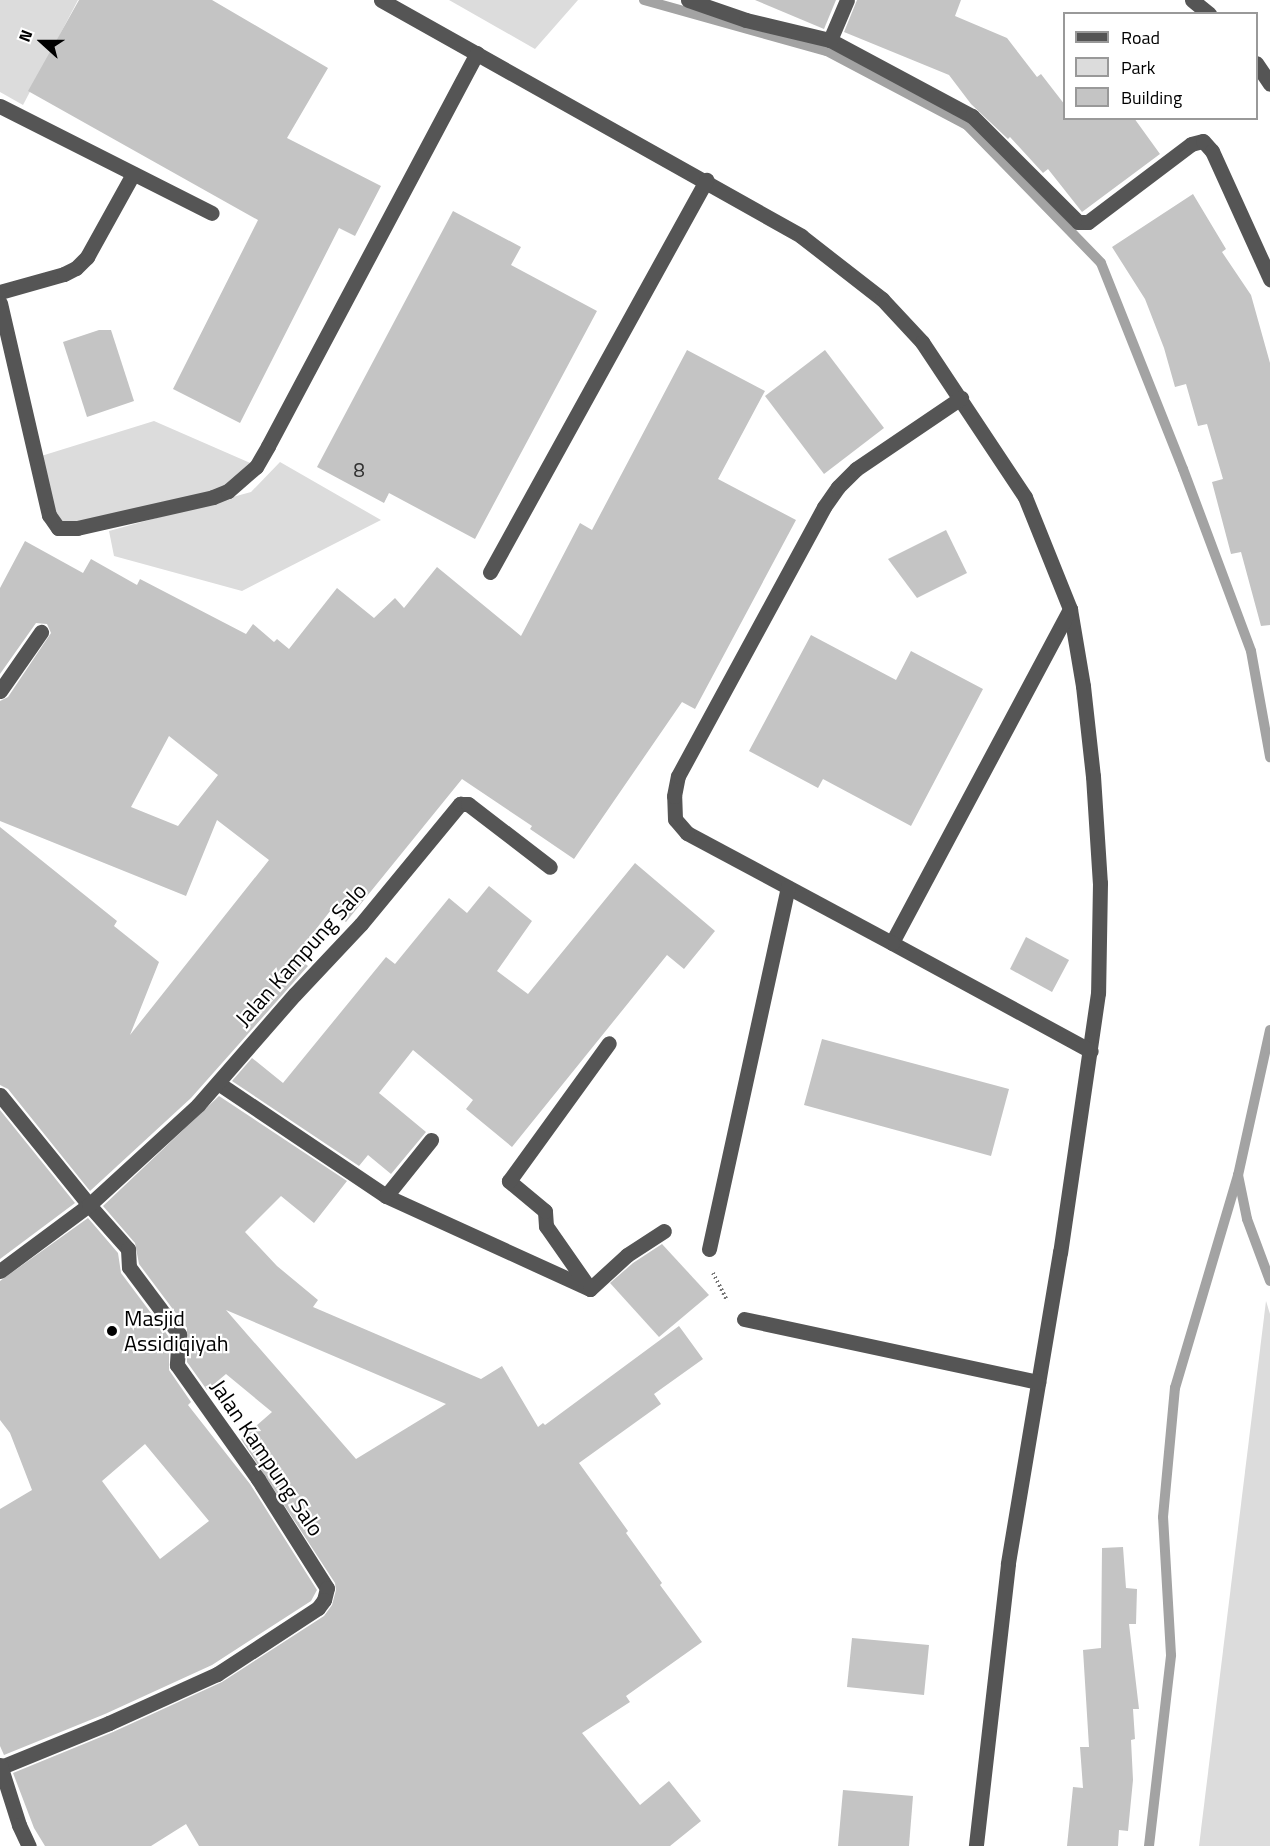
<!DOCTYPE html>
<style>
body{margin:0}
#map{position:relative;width:1270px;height:1846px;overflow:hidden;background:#fff;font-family:"Titillium Web",sans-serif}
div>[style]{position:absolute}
.green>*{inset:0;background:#dcdcdc}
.stream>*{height:10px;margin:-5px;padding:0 5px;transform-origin:5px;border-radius:5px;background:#a3a3a3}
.building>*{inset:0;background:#c4c4c4}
.path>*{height:4px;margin-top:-2px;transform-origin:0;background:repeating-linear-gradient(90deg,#777 0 1.5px,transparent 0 4.5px)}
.minor>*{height:15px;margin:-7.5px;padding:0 7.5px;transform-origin:7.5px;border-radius:7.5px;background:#555}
.dots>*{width:16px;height:16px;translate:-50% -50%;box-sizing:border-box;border:3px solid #fff;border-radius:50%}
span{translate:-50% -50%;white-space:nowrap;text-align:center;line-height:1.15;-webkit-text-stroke:4.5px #fff;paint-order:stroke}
.number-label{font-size:20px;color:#313131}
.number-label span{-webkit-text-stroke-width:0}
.street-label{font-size:22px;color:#000}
.poi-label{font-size:22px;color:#000}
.left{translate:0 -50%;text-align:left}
.legend{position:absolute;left:1063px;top:12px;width:195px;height:108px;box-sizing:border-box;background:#fff;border:2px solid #999;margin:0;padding:8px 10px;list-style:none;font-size:18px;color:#000}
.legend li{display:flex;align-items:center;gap:12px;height:30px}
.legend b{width:30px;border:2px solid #999}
.north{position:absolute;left:12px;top:12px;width:60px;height:60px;-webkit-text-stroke:4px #fff;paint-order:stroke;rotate:291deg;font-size:16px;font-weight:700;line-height:24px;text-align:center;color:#000}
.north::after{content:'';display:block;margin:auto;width:21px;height:27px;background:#000;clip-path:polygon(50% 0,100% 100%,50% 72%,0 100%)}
</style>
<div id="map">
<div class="green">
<i style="clip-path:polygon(0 0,78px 0,23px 105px,0 92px)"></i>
<i style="clip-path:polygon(449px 0,578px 0,535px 49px)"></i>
<i style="clip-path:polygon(154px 421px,264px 469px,245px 483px,60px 532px,38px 457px)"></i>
<i style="clip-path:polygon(280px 462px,381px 520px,242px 591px,114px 556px,109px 531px,251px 492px)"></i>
<i style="clip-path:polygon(1266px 1301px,1270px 1314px,1270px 1846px,1199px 1846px)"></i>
</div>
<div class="stream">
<i style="left:644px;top:0;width:190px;rotate:15.6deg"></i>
<i style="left:827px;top:51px;width:158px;rotate:27.9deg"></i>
<i style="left:967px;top:125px;width:192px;rotate:45.8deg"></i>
<i style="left:1101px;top:263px;width:222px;rotate:68.3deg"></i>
<i style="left:1183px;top:469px;width:194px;rotate:69.5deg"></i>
<i style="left:1251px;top:651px;width:108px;rotate:79.8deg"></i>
<i style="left:1270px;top:1030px;width:148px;rotate:102.4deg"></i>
<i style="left:1238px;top:1175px;width:45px;rotate:78.4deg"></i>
<i style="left:1247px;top:1219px;width:66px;rotate:69.6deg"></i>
<i style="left:1149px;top:1846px;width:192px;rotate:-83.4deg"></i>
<i style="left:1171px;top:1655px;width:138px;rotate:-93.3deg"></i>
<i style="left:1163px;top:1517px;width:130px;rotate:-84.7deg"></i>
<i style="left:1175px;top:1388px;width:222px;rotate:-73.5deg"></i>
</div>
<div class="building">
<i style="clip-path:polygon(79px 0,212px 0,328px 68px,287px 138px,381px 186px,355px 236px,339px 228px,240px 423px,173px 389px,258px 220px,28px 91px)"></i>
<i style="clip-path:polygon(755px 0,836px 0,824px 29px)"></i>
<i style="clip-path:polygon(857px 0,961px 0,955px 16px,1007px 38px,1037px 77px,1041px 74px,1065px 105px,1065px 118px,1134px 118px,1160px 154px,1082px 212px,1048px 169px,1043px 173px,1010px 137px,1008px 139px,971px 104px,949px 75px,844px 32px)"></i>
<i style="clip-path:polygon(1193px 194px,1226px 249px,1222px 252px,1251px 295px,1270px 363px,1270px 625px,1261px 626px,1241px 552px,1231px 554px,1212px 482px,1223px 479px,1207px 424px,1198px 426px,1186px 384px,1175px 387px,1164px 348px,1145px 299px,1112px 247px)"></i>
<i style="clip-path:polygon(453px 211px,521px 247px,511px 265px,597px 311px,475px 539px,389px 493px,384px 503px,317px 467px)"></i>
<i style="clip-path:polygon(99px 330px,111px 330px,134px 401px,87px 417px,63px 342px)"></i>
<i style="clip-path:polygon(evenodd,687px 350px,765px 391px,718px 479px,796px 520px,695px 709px,682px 702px,574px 859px,530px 829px,532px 826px,462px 779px,346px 922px,331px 910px,295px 956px,308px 966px,191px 1098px,90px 1191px,8px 1089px,0 1085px,0 827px,117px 921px,114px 926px,159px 962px,130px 1035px,269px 860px,217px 820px,186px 896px,0 821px,0 701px,8px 697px,51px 633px,47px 624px,36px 623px,0 674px,0 588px,25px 541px,83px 573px,91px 559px,137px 585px,140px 579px,246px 634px,253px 624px,274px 642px,277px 639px,289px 649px,337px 588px,374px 618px,395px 598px,404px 608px,437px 567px,521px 636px,580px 523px,592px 530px,687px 350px,169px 736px,218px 775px,178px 826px,131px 807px,169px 736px)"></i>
<i style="clip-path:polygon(825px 350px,884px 428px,824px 474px,765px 396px)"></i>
<i style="clip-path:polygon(946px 530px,967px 573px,917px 598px,888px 559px)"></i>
<i style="clip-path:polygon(811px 635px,896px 680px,911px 651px,983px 689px,911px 826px,823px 779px,818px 788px,749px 751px)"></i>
<i style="clip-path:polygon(635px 863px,715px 931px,684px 969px,667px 955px,512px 1147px,466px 1109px,473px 1100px,413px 1050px,379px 1093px,426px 1132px,391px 1174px,368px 1155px,359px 1166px,232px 1081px,252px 1058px,283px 1083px,386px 957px,395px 964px,449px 898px,467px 913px,489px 886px,532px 921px,497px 971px,528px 994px)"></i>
<i style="clip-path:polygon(1026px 937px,1069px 960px,1052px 992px,1010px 969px)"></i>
<i style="clip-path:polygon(822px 1039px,1009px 1089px,991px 1156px,804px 1105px)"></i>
<i style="clip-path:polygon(evenodd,219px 1096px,347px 1181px,314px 1223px,281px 1196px,245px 1232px,277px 1266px,318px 1300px,313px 1307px,481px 1379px,502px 1366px,538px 1427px,543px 1423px,545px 1425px,679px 1326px,703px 1359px,654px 1394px,661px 1404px,579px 1463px,628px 1531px,626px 1533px,662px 1583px,660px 1585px,702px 1642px,626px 1696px,630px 1702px,582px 1733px,640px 1805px,669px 1781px,701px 1821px,670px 1846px,199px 1846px,186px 1824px,151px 1846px,45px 1846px,34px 1828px,13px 1773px,113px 1732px,222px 1682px,324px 1616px,332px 1605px,336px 1590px,335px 1583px,241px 1439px,272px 1412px,226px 1374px,207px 1390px,187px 1362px,187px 1328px,139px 1264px,135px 1243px,103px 1206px,219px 1096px,226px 1310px,446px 1404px,356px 1459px,226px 1310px)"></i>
<i style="clip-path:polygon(0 1110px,75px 1203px,0 1259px)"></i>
<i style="clip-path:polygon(evenodd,88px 1218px,118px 1253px,121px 1273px,169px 1337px,169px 1370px,191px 1402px,188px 1405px,250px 1484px,317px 1590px,311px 1601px,212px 1665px,105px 1714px,4px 1755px,0 1746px,0 1509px,32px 1490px,10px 1433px,0 1420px,0 1281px,88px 1218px,145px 1444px,209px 1521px,160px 1559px,102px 1481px,145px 1444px)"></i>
<i style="clip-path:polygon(662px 1244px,709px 1295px,659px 1337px,610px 1283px,633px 1263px)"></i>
<i style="clip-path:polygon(1123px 1547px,1126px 1588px,1137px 1589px,1136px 1624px,1129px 1624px,1139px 1709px,1133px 1709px,1135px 1739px,1131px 1740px,1133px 1780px,1128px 1831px,1119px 1830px,1118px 1846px,1067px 1846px,1073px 1787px,1083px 1788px,1080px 1747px,1089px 1747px,1083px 1650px,1101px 1648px,1102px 1548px)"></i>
<i style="clip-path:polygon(852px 1638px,929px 1645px,924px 1695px,847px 1687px)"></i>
<i style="clip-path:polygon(843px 1790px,913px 1796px,909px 1846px,838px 1846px)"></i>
</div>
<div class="path">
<i style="left:713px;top:1273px;width:31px;rotate:63deg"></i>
</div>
<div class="minor">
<i style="left:381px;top:0;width:482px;rotate:29.3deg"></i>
<i style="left:801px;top:236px;width:103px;rotate:37.9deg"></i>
<i style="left:882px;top:299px;width:59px;rotate:47.1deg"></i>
<i style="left:922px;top:342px;width:186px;rotate:56.4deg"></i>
<i style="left:1025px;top:497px;width:121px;rotate:68.1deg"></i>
<i style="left:1070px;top:609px;width:78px;rotate:80.4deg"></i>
<i style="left:1083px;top:686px;width:91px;rotate:83.7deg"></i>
<i style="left:1093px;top:776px;width:107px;rotate:86.3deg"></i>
<i style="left:1100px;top:883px;width:110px;rotate:91deg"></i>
<i style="left:1098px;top:993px;width:262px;rotate:98.3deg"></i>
<i style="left:1060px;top:1252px;width:316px;rotate:99.5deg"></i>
<i style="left:1008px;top:1564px;width:284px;rotate:96.5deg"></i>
<i style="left:688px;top:0;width:61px;rotate:19deg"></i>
<i style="left:746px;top:20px;width:86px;rotate:13.4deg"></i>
<i style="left:830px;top:40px;width:161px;rotate:28.2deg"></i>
<i style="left:972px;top:116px;width:150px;rotate:45deg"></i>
<i style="left:1078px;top:222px;width:10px"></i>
<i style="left:1088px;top:222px;width:129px;rotate:-37.1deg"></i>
<i style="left:1191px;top:144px;width:12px;rotate:-14deg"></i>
<i style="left:1203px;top:141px;width:13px;rotate:48deg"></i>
<i style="left:1212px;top:151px;width:141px;rotate:65.6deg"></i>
<i style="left:1192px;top:0;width:22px;rotate:39deg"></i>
<i style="left:830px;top:40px;width:43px;rotate:-67deg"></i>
<i style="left:1256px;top:63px;width:25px;rotate:56deg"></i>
<i style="left:0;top:106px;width:237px;rotate:26.8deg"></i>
<i style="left:0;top:292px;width:66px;rotate:-15.7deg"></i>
<i style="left:64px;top:274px;width:13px;rotate:-27deg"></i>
<i style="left:76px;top:268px;width:16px;rotate:-45deg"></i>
<i style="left:87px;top:257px;width:95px;rotate:-61deg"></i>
<i style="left:0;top:303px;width:218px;rotate:77deg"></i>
<i style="left:49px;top:515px;width:16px;rotate:55deg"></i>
<i style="left:58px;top:528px;width:19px"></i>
<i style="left:77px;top:528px;width:139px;rotate:-12.8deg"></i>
<i style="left:213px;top:497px;width:16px;rotate:-22deg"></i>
<i style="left:228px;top:491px;width:37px;rotate:-41deg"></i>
<i style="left:256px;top:467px;width:24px;rotate:-60deg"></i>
<i style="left:268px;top:446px;width:445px;rotate:-62deg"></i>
<i style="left:490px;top:572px;width:448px;rotate:-61.1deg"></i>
<i style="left:1070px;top:609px;width:378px;rotate:118.1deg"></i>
<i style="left:892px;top:943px;width:226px;rotate:28.5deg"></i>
<i style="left:0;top:691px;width:72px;rotate:-55.2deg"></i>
<i style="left:892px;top:943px;width:233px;rotate:-151.8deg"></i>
<i style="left:687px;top:833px;width:18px;rotate:-131deg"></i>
<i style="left:675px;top:819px;width:23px;rotate:-92deg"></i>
<i style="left:674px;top:796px;width:20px;rotate:-79deg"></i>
<i style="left:678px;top:776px;width:306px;rotate:-61.5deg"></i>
<i style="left:824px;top:507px;width:24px;rotate:-55deg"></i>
<i style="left:838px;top:487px;width:25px;rotate:-45deg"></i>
<i style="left:856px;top:469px;width:127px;rotate:-34.1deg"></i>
<i style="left:218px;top:1083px;width:202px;rotate:33.9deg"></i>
<i style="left:386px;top:1196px;width:224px;rotate:24.5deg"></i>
<i style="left:590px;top:1289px;width:77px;rotate:-124.9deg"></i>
<i style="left:546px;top:1226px;width:15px;rotate:-94deg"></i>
<i style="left:545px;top:1211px;width:47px;rotate:-140.2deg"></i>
<i style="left:509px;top:1181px;width:170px;rotate:-54.1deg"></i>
<i style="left:0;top:1095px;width:141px;rotate:51deg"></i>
<i style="left:89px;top:1205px;width:59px;rotate:48.4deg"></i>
<i style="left:128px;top:1249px;width:18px;rotate:87deg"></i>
<i style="left:129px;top:1267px;width:84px;rotate:53.3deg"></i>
<i style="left:179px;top:1334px;width:31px;rotate:94deg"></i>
<i style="left:177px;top:1365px;width:140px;rotate:54.6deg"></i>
<i style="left:258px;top:1479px;width:129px;rotate:57.7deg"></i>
<i style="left:327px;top:1588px;width:12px;rotate:104deg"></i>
<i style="left:324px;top:1600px;width:10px;rotate:127deg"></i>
<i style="left:318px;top:1608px;width:121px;rotate:146.8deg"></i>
<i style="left:217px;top:1674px;width:119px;rotate:155.6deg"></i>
<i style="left:109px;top:1723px;width:117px;rotate:157.8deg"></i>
<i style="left:386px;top:1196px;width:72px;rotate:-51.2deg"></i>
<i style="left:709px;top:1249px;width:370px;rotate:-77.7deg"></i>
<i style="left:0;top:1271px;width:111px;rotate:-36.6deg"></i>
<i style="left:89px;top:1205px;width:148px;rotate:-42.5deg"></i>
<i style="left:198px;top:1105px;width:147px;rotate:-48.9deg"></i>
<i style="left:295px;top:994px;width:96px;rotate:-46.7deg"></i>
<i style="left:361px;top:924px;width:156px;rotate:-50.5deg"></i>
<i style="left:460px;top:804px;width:8px"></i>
<i style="left:468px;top:804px;width:103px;rotate:37.5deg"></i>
<i style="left:590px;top:1289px;width:50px;rotate:-42.6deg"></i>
<i style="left:627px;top:1255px;width:44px;rotate:-33deg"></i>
<i style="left:744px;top:1319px;width:301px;rotate:12.1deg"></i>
<i style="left:0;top:1765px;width:63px;rotate:72.4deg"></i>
<i style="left:19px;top:1825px;width:23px;rotate:65deg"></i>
</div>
<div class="dots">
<i style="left:112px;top:1331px;background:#000"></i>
</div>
<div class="number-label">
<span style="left:359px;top:469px">8</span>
</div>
<div class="street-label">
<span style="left:301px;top:955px;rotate:-48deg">Jalan Kampung Salo</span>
<span style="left:267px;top:1458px;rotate:56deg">Jalan Kampung Salo</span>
</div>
<div class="poi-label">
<span class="left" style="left:124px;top:1331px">Masjid<br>Assidiqiyah</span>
</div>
<ul class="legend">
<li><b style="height:8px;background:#555"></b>Road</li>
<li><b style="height:16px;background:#dcdcdc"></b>Park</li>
<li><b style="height:16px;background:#c4c4c4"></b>Building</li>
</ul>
<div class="north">N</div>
</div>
